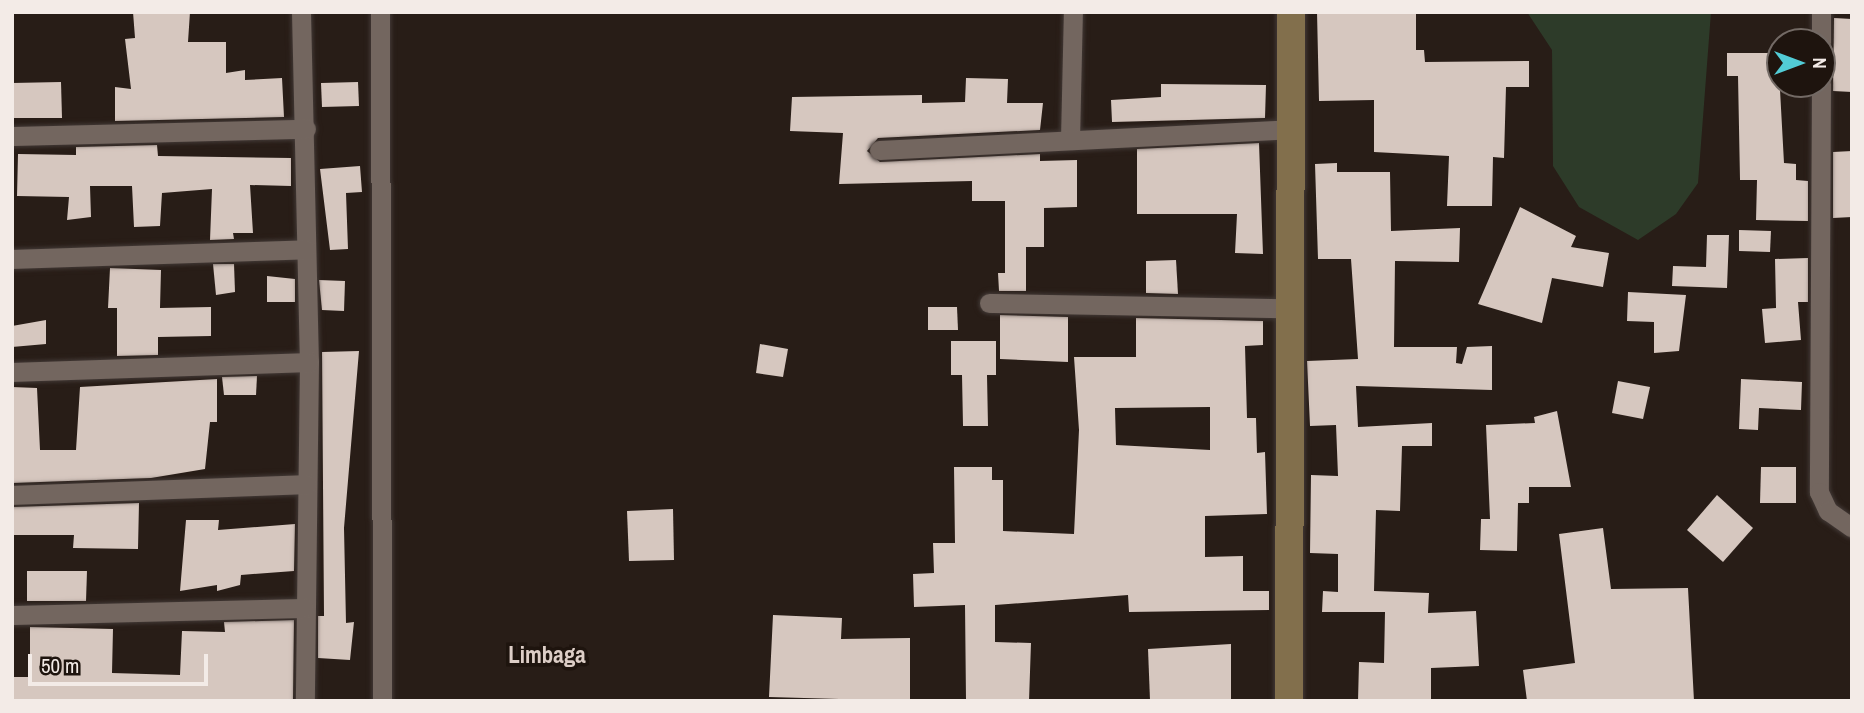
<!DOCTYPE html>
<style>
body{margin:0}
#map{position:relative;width:1864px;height:713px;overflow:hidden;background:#281d17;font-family:"Archivo Narrow",sans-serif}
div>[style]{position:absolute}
.green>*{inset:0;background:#2d3b29}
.building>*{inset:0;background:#d6c7bf}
.roads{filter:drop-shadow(0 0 2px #423936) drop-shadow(0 0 2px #423936)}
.street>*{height:19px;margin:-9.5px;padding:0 9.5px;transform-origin:9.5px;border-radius:9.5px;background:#73665f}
.secondary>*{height:28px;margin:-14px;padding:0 14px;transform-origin:14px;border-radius:14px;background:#826f4c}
span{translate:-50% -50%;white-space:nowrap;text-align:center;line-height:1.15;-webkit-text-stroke:7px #1e140e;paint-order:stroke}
.neighbourhood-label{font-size:23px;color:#ddcec7;font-weight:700}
.frame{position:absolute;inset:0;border:14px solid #f3ebe7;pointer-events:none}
.north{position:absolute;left:1766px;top:28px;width:70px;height:70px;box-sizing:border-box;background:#1e140e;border:2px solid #736a65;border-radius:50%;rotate:90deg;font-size:19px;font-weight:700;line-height:28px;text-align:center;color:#f3ebe7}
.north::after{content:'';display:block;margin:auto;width:24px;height:32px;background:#52ccd6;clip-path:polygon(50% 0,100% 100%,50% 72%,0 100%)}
.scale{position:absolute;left:28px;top:654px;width:180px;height:32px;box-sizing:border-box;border:4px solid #f3ebe7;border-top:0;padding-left:9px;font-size:21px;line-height:24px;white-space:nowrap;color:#f3ebe7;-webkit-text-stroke:5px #1e140e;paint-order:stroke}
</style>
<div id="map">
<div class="green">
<i style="clip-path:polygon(1527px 12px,1711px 12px,1698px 183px,1676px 214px,1638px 240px,1579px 207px,1553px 166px,1552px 50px)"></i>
</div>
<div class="building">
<i style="clip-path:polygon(133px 12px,190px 12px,188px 42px,226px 42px,226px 73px,245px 70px,245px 80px,282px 78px,284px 117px,115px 121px,115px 87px,131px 89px,125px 39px,135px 38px)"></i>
<i style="clip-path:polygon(1317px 12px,1416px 12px,1416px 50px,1424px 50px,1425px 62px,1529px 61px,1529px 87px,1506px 87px,1504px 158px,1493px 157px,1492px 206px,1447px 206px,1449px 156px,1374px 152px,1374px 100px,1319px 101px)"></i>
<i style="clip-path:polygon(1834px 18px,1852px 19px,1852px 92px,1833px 91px)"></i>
<i style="clip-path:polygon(1727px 53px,1778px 53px,1784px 163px,1796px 164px,1796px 180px,1808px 181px,1808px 221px,1756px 220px,1757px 180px,1740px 180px,1738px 76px,1727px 76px)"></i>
<i style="clip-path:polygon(966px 78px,1008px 79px,1007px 103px,1043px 103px,1040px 130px,878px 138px,867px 151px,880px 162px,1040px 154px,1040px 161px,1077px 160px,1077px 207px,1044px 208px,1044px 247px,1026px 247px,1026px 291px,999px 291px,998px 273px,1005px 273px,1005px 201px,972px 201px,972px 181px,839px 184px,843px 133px,790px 131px,792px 97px,922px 95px,922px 103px,965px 102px)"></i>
<i style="clip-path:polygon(61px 82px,62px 118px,12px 118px,12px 83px)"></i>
<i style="clip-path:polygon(358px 82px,359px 106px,322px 107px,321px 83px)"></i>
<i style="clip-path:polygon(1161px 84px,1266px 85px,1265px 118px,1112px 122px,1111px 100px,1161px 97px)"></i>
<i style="clip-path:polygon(1259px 143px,1263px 254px,1235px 253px,1237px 214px,1137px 214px,1137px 149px)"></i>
<i style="clip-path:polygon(157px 145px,158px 156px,291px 158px,291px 186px,250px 185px,253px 233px,233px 233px,234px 239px,210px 240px,212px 189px,162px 193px,160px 226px,134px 227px,132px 186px,90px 186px,91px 217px,67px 220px,69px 197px,17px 196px,18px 154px,76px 155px,76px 147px)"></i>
<i style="clip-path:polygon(1852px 151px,1852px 217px,1833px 218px,1833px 152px)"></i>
<i style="clip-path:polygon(1337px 163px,1337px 172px,1390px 172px,1391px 231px,1460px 228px,1459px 262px,1395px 261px,1394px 347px,1457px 347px,1456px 363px,1462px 364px,1467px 347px,1492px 346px,1492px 390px,1356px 386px,1358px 427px,1432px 423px,1432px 446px,1402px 446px,1400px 511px,1376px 510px,1374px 591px,1429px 593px,1428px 613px,1476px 611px,1479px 666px,1431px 668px,1431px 701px,1358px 701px,1359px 662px,1384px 663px,1385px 612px,1322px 612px,1323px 591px,1338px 592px,1338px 554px,1310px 553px,1311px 475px,1338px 476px,1336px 425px,1310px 426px,1307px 361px,1358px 359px,1351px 259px,1318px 259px,1315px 164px)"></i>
<i style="clip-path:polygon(360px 166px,362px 192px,346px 193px,348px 249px,330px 250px,320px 169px)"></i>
<i style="clip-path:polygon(1520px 207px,1576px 236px,1571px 247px,1609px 253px,1603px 287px,1552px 278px,1542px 323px,1478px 304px)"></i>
<i style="clip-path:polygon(1739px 230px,1771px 231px,1770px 252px,1739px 251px)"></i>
<i style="clip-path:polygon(1707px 235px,1729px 235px,1727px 288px,1672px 286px,1673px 266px,1706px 267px)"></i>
<i style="clip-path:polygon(1808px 258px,1808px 302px,1798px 302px,1801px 340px,1765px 343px,1762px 309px,1776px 308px,1775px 259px)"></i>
<i style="clip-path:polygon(1176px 260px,1178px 294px,1146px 293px,1146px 261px)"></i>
<i style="clip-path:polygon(213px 264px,234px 264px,235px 292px,216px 295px)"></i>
<i style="clip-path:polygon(110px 268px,161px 270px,160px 308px,211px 307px,211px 336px,158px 337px,158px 355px,117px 356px,117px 308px,108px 308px)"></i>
<i style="clip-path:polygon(267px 276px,295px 279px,295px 302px,267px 302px)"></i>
<i style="clip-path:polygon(319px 280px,345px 281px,344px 311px,322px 310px)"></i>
<i style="clip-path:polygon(1628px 292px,1686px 295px,1679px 351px,1654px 353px,1654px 322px,1627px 321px)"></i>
<i style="clip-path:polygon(928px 307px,957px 307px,958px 330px,928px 330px)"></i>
<i style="clip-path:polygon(1000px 315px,1068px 317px,1068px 362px,1000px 359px)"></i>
<i style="clip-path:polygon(evenodd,1136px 318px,1263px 321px,1263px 345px,1245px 346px,1247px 418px,1256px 418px,1257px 453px,1265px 452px,1267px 514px,1205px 516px,1205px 557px,1243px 556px,1243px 591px,1269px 591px,1269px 610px,1129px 612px,1128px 595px,995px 605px,995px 642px,1031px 643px,1029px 701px,966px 701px,965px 605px,914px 607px,913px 574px,934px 573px,933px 543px,955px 543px,954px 467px,992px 467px,992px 480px,1003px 480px,1003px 531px,1074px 534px,1079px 430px,1074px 357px,1136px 357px,1136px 318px,1210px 407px,1210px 450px,1116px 445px,1115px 408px,1210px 407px)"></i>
<i style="clip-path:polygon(46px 320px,46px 344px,12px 347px,12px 326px)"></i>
<i style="clip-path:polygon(951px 341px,996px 341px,996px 375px,987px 375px,988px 426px,963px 426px,962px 375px,951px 375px)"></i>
<i style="clip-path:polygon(760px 344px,788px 349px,783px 377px,756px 373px)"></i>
<i style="clip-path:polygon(359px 351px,344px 528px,346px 623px,354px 622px,350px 660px,318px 658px,318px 616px,324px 616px,322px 352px)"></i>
<i style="clip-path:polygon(257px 376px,256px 395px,224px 395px,222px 377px)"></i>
<i style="clip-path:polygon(217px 379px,217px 422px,210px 422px,205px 469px,151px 478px,13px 483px,12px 387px,37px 388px,40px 450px,76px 450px,80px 387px)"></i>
<i style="clip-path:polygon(1741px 379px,1802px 382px,1801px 410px,1759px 408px,1758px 430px,1739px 429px)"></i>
<i style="clip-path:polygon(1618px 381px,1650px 387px,1643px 419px,1612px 413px)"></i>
<i style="clip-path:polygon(1557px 411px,1571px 487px,1529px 487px,1529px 503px,1518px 503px,1517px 551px,1480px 550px,1481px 519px,1490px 519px,1486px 425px,1535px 423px,1534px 417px)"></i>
<i style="clip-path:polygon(1761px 467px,1796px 467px,1796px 503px,1760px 503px)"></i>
<i style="clip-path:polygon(1717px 495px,1753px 528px,1723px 562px,1687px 530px)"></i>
<i style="clip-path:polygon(139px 503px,138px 549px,73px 548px,74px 535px,12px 535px,12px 507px)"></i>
<i style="clip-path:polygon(673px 509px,674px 560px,629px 561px,627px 511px)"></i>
<i style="clip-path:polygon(186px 520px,219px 520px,218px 530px,295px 524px,294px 571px,241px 575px,240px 585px,217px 591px,217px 585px,180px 591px)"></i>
<i style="clip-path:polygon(1603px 528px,1611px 589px,1688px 588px,1694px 701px,1527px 701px,1523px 670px,1575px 663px,1559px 534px)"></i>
<i style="clip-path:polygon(27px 571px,87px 571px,86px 601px,27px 601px)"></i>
<i style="clip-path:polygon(773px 615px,842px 618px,841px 639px,910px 638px,910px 701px,769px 697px)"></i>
<i style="clip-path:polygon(294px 620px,293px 701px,12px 701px,12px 677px,30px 677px,30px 627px,113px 629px,112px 673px,180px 675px,182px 631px,225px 632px,224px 622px)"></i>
<i style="clip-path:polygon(1231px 644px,1231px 699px,1150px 700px,1148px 649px)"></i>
</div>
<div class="roads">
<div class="street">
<i style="left:301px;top:12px;width:350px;rotate:88.7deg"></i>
<i style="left:309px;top:362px;width:339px;rotate:90.7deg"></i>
<i style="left:380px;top:12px;width:689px;rotate:89.83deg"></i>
<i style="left:1821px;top:42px;width:30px;rotate:-90deg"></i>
<i style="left:1821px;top:84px;width:408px;rotate:90.3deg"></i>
<i style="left:1819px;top:492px;width:21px;rotate:65deg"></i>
<i style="left:1828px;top:511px;width:29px;rotate:35deg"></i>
<i style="left:12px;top:136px;width:294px;rotate:-1.4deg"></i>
<i style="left:1070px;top:140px;width:128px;rotate:-88.7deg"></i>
<i style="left:879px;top:150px;width:412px;rotate:-2.9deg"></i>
<i style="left:12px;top:259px;width:294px;rotate:-1.9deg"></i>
<i style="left:989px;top:303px;width:299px;rotate:1deg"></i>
<i style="left:12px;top:372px;width:297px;rotate:-1.9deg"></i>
<i style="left:12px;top:495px;width:295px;rotate:-2.1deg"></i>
<i style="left:12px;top:615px;width:292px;rotate:-1.4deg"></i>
</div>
<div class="secondary">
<i style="left:1289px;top:701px;width:689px;rotate:-89.83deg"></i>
</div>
</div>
<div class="neighbourhood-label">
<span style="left:547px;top:655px">Limbaga</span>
</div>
<div class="frame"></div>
<div class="north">N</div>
<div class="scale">50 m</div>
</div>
